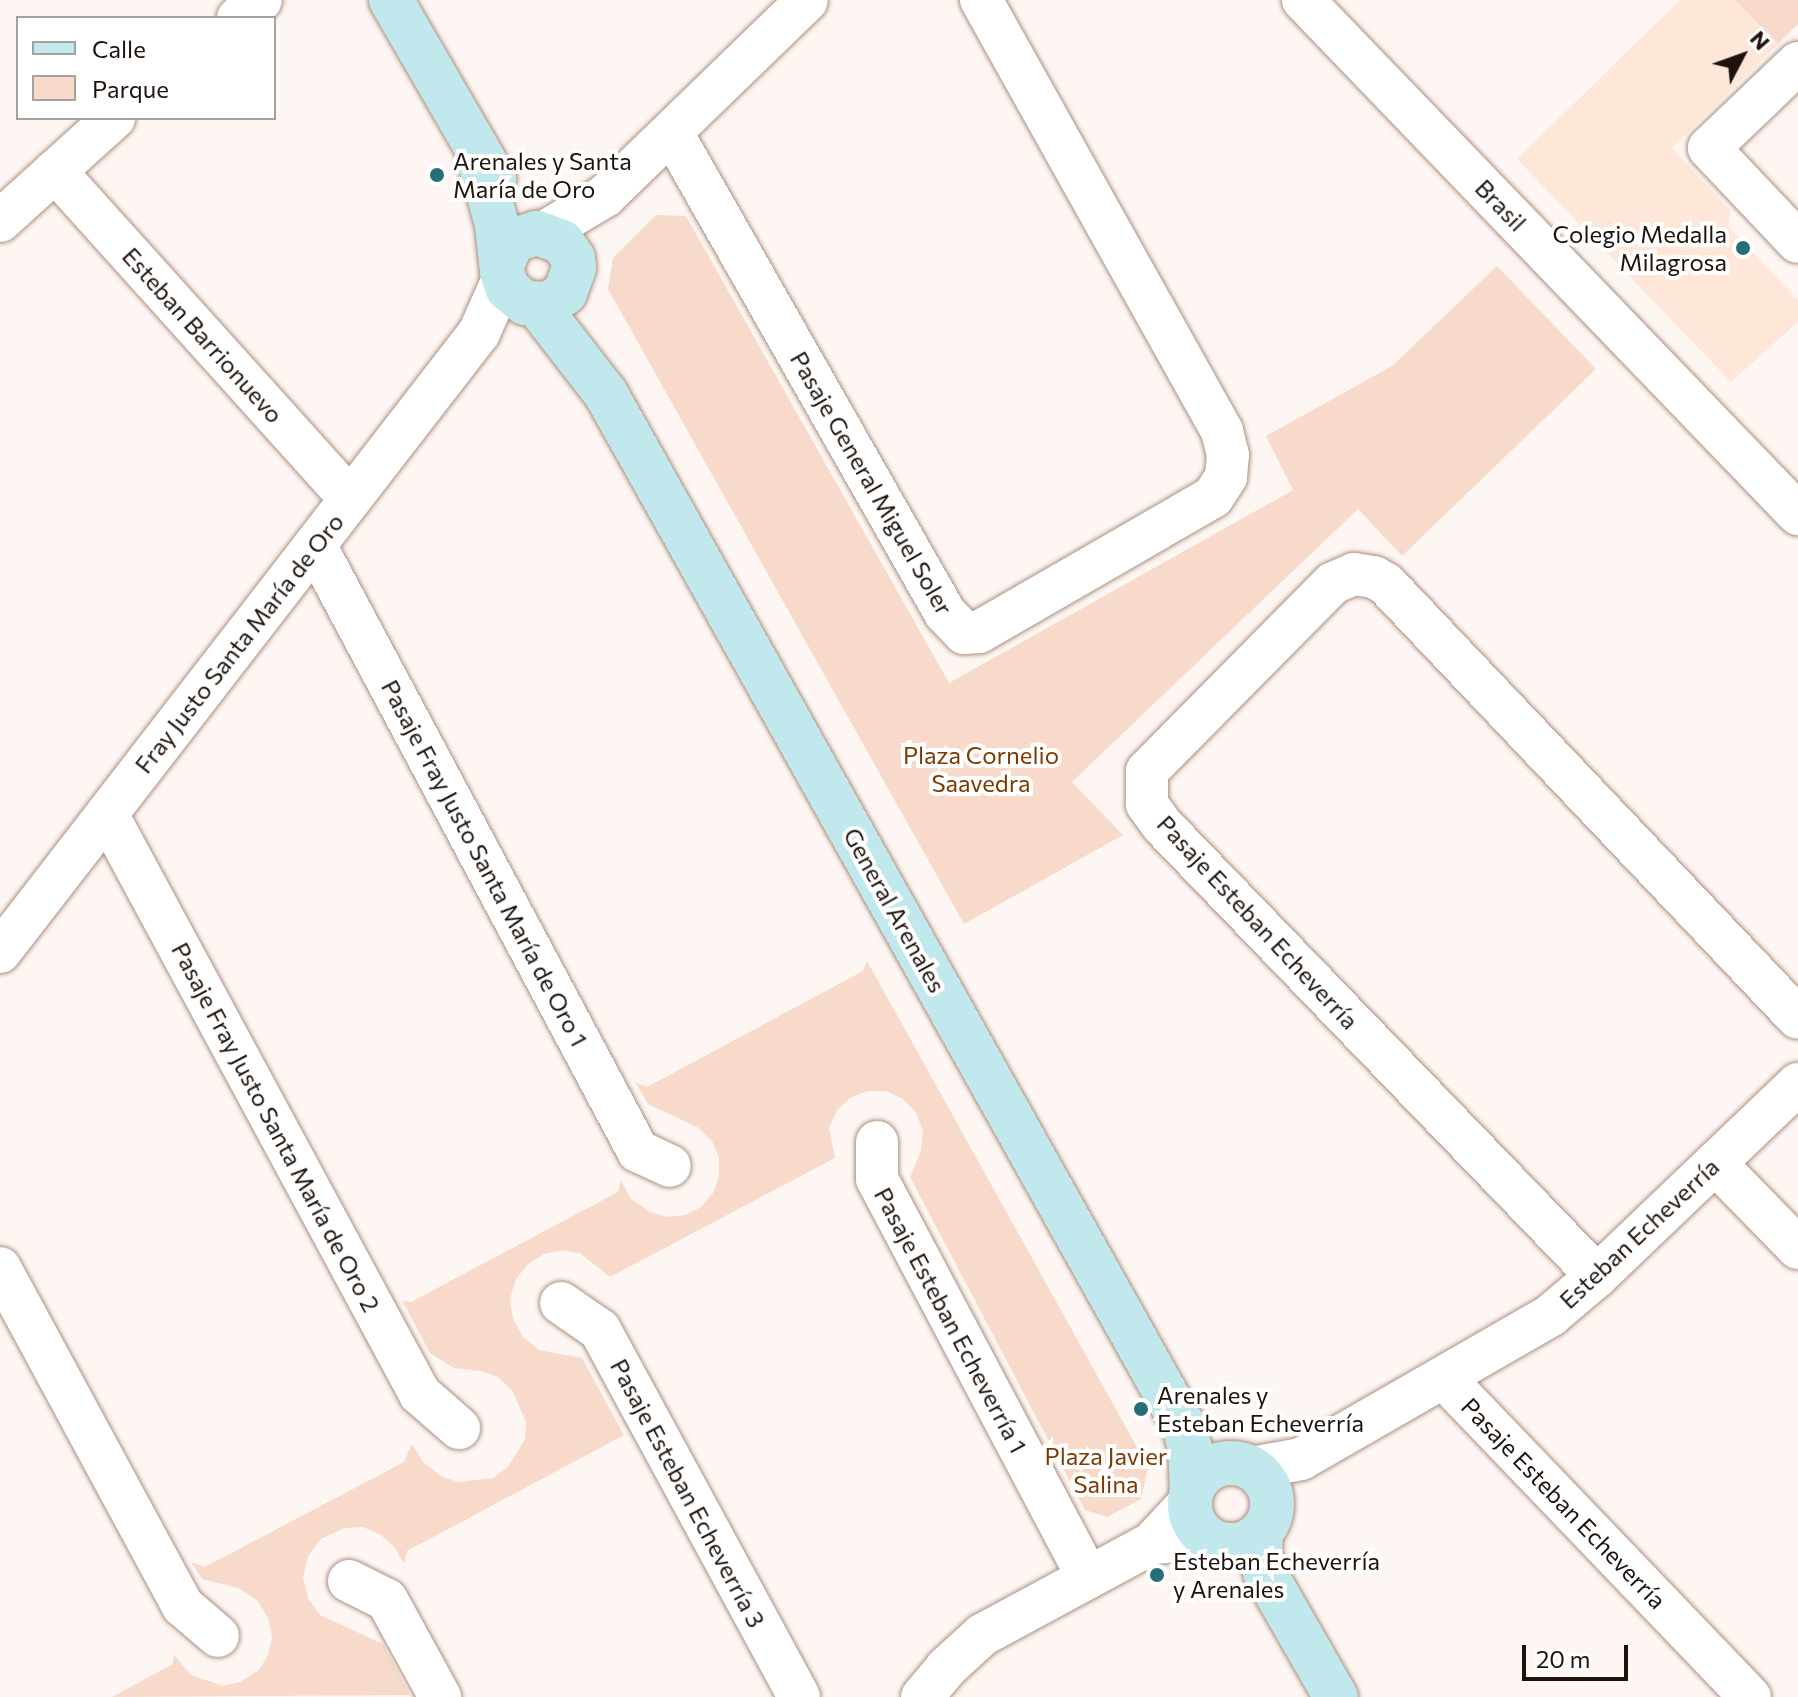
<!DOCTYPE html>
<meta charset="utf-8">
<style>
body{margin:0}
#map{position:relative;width:1798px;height:1697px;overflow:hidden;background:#fdf6f3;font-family:Commissioner,sans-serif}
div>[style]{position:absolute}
.built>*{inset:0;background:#fee6d9}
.green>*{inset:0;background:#f8daca}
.roads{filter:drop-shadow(0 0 2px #ad8f7e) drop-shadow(0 0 2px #ad8f7e)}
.street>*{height:42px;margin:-21px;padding:0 21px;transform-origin:21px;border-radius:21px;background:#fff}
.secondary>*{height:44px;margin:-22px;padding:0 22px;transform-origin:22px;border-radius:22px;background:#c1e8ec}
.secondary>.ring{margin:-22px;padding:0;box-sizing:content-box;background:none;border:44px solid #c1e8ec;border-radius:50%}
.dots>*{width:22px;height:22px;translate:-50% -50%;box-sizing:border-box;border:4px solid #fff;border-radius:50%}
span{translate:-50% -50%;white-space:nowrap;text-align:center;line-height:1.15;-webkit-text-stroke:8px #fff;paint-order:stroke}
.poi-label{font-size:24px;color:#1d130c}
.left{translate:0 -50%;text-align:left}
.right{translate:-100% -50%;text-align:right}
.street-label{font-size:24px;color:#1d130c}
.park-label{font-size:24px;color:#7c3a03}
.legend{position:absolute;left:16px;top:16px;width:260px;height:104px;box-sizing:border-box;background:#fff;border:2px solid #a5a19e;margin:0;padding:10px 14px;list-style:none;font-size:24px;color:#1d130c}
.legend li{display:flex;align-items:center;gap:16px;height:40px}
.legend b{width:40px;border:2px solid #a5a19e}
.north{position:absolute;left:1702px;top:16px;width:80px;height:80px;-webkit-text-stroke:6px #fff;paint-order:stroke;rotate:49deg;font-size:22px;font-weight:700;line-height:32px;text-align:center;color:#1d130c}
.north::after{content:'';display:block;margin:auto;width:28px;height:36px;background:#1d130c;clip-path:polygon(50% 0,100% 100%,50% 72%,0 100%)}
.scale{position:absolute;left:1522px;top:1645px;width:106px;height:36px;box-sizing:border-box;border:4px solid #1d130c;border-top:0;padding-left:10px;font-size:24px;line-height:28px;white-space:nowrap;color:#1d130c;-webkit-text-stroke:6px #fff;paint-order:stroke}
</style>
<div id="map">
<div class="built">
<i style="clip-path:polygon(1680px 0,1735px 0,1778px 44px,1672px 148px,1731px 211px,1728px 226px,1798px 300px,1798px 322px,1731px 382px,1517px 159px)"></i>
</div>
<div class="green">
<i style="clip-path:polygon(1735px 0,1798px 0,1798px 24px,1778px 44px)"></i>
<i style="clip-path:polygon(656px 215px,686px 216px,949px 683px,1293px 490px,1266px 436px,1392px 366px,1497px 266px,1596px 369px,1402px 556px,1358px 509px,1072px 782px,1123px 835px,964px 924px,608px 289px,613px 258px)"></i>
<i style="clip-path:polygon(867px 961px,1148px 1467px,1141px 1499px,1107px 1517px,1085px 1510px,910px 1177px,921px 1151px,923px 1132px,916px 1113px,903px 1099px,886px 1091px,867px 1091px,850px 1098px,837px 1110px,829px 1128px,835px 1158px,610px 1277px,581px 1254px,563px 1250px,544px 1254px,528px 1264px,516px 1279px,510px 1299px,513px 1319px,523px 1337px,539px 1350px,582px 1358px,624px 1435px,407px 1551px,404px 1564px,395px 1548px,381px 1535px,363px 1527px,344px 1528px,321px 1539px,308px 1556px,303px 1577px,308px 1598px,320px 1615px,383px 1644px,410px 1695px,112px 1697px,173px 1664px,174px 1655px,191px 1675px,223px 1686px,240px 1682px,259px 1670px,268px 1655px,272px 1638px,269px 1620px,257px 1600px,238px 1588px,202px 1579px,191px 1562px,205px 1567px,404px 1462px,412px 1444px,423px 1462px,441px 1476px,458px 1482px,493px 1478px,507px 1468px,525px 1439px,526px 1422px,512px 1390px,498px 1377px,481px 1371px,454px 1368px,430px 1353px,402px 1300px,411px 1302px,599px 1202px,618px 1192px,621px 1181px,631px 1199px,650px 1212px,667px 1217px,685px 1215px,701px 1207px,713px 1193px,719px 1176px,719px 1158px,712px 1141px,699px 1128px,648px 1104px,635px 1082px,647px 1087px,863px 971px)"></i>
</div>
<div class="roads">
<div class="street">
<i style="left:1303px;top:0;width:714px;rotate:46.08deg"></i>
<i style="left:238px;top:18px;width:29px;rotate:-38deg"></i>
<i style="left:1798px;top:63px;width:123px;rotate:136.3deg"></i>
<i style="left:1709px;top:148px;width:129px;rotate:46.6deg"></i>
<i style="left:672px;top:133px;width:552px;rotate:60.37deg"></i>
<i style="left:945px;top:613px;width:28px;rotate:46deg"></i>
<i style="left:964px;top:633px;width:15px;rotate:-4deg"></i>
<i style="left:979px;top:632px;width:270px;rotate:-30deg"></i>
<i style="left:1213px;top:497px;width:24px;rotate:-57deg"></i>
<i style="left:1226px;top:477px;width:22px;rotate:-85deg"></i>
<i style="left:1228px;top:455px;width:25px;rotate:-104deg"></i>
<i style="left:1222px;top:431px;width:494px;rotate:-119.2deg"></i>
<i style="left:55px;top:171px;width:441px;rotate:48deg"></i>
<i style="left:0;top:221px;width:154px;rotate:-42.1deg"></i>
<i style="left:543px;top:233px;width:72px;rotate:-30.8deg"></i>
<i style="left:605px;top:196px;width:281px;rotate:-44.1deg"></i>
<i style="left:315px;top:545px;width:687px;rotate:61.94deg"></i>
<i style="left:638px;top:1151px;width:35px;rotate:25deg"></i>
<i style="left:107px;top:814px;width:659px;rotate:61.65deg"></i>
<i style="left:420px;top:1394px;width:52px;rotate:41.1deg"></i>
<i style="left:0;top:952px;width:783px;rotate:-52.27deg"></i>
<i style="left:479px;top:333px;width:59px;rotate:-66deg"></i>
<i style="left:877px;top:1142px;width:37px;rotate:90deg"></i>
<i style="left:877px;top:1179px;width:451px;rotate:62.1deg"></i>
<i style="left:1715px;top:1163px;width:119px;rotate:45.7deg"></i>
<i style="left:0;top:1268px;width:384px;rotate:61.6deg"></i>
<i style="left:183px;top:1606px;width:46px;rotate:40.6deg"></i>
<i style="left:1597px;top:1276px;width:627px;rotate:-133.97deg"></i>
<i style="left:1162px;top:825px;width:26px;rotate:-126deg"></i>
<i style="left:1147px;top:804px;width:33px;rotate:-90deg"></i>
<i style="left:1147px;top:771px;width:264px;rotate:-45.3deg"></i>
<i style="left:1333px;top:583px;width:23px;rotate:-23deg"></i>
<i style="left:1354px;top:574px;width:20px;rotate:9deg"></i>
<i style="left:1374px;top:577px;width:14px;rotate:30deg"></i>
<i style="left:1386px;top:584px;width:598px;rotate:46.49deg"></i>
<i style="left:561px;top:1303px;width:47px;rotate:34.7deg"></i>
<i style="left:600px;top:1330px;width:417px;rotate:61.5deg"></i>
<i style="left:1444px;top:1378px;width:442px;rotate:46.2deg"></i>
<i style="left:1252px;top:1468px;width:50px;rotate:-10.4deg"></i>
<i style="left:1301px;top:1459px;width:289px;rotate:-29.9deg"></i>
<i style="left:1551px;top:1315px;width:60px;rotate:-40.3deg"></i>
<i style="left:1597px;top:1276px;width:278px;rotate:-43.7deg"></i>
<i style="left:1152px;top:1543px;width:56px;rotate:-4.1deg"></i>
<i style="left:349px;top:1581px;width:42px;rotate:26.6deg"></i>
<i style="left:387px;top:1600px;width:111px;rotate:61.3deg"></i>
<i style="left:922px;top:1697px;width:38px;rotate:-50deg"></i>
<i style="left:946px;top:1668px;width:49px;rotate:-42.5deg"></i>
<i style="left:982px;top:1635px;width:193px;rotate:-28.4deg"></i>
<i style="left:1152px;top:1543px;width:56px;rotate:-47.2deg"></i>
</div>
<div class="secondary">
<i style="left:391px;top:0;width:206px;rotate:59.9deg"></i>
<i style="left:478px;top:155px;width:73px;rotate:74.8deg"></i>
<i style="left:497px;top:225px;width:47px;rotate:83.9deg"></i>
<i style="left:502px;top:272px;width:18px;rotate:71deg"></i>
<i style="left:508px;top:289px;width:22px;rotate:39deg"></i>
<i style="left:525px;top:303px;width:23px;rotate:2deg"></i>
<i style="left:548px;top:304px;width:20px;rotate:-33deg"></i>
<i style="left:565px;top:293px;width:27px;rotate:-70deg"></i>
<i style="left:574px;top:268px;width:10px;rotate:-96deg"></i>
<i style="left:573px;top:258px;width:19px;rotate:-125deg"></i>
<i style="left:562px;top:242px;width:27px;rotate:-160deg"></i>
<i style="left:537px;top:233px;width:21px;rotate:163deg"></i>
<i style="left:517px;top:239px;width:10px;rotate:135deg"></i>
<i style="left:510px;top:246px;width:22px;rotate:112deg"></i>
<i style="left:537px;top:305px;width:113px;rotate:52.2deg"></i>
<i style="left:606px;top:394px;width:1183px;rotate:60.75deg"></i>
<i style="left:1184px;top:1426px;width:24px;rotate:75deg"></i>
<i style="left:1190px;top:1449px;width:42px;rotate:87.3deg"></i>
<i class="ring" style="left:1190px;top:1463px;width:38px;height:38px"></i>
<i style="left:1261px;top:1534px;width:19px;rotate:93deg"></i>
<i style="left:1260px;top:1553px;width:23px;rotate:75deg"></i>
<i style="left:1266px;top:1575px;width:141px;rotate:60.2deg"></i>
</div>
</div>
<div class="dots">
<i style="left:437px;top:175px;background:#256f76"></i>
<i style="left:1743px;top:248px;background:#256f76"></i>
<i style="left:1141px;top:1409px;background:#256f76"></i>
<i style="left:1157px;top:1575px;background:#256f76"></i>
</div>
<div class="poi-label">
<span class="left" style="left:453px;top:175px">Arenales y Santa<br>María de Oro</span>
<span class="right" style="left:1727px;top:248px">Colegio Medalla<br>Milagrosa</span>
<span class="left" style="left:1157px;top:1409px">Arenales y<br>Esteban Echeverría</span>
<span class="left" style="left:1173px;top:1575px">Esteban Echeverría<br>y Arenales</span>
</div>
<div class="street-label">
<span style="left:1501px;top:205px;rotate:46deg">Brasil</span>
<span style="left:203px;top:335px;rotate:48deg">Esteban Barrionuevo</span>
<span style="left:872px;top:483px;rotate:60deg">Pasaje General Miguel Soler</span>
<span style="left:239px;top:643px;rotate:-52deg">Fray Justo Santa María de Oro</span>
<span style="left:485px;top:863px;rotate:62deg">Pasaje Fray Justo Santa María de Oro 1</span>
<span style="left:895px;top:910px;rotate:61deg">General Arenales</span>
<span style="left:1258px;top:922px;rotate:47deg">Pasaje Esteban Echeverría</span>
<span style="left:276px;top:1127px;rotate:62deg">Pasaje Fray Justo Santa María de Oro 2</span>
<span style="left:1639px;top:1233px;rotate:-43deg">Esteban Echeverría</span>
<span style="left:951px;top:1320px;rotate:62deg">Pasaje Esteban Echeverría 1</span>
<span style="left:688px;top:1493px;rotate:62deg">Pasaje Esteban Echeverría 3</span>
<span style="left:1564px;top:1503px;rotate:46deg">Pasaje Esteban Echeverría</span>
</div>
<div class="park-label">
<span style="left:981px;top:769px">Plaza Cornelio<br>Saavedra</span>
<span style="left:1106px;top:1470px">Plaza Javier<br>Salina</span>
</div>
<ul class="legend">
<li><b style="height:10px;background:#c1e8ec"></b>Calle</li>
<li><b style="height:22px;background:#f8daca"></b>Parque</li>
</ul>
<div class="north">N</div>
<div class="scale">20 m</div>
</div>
